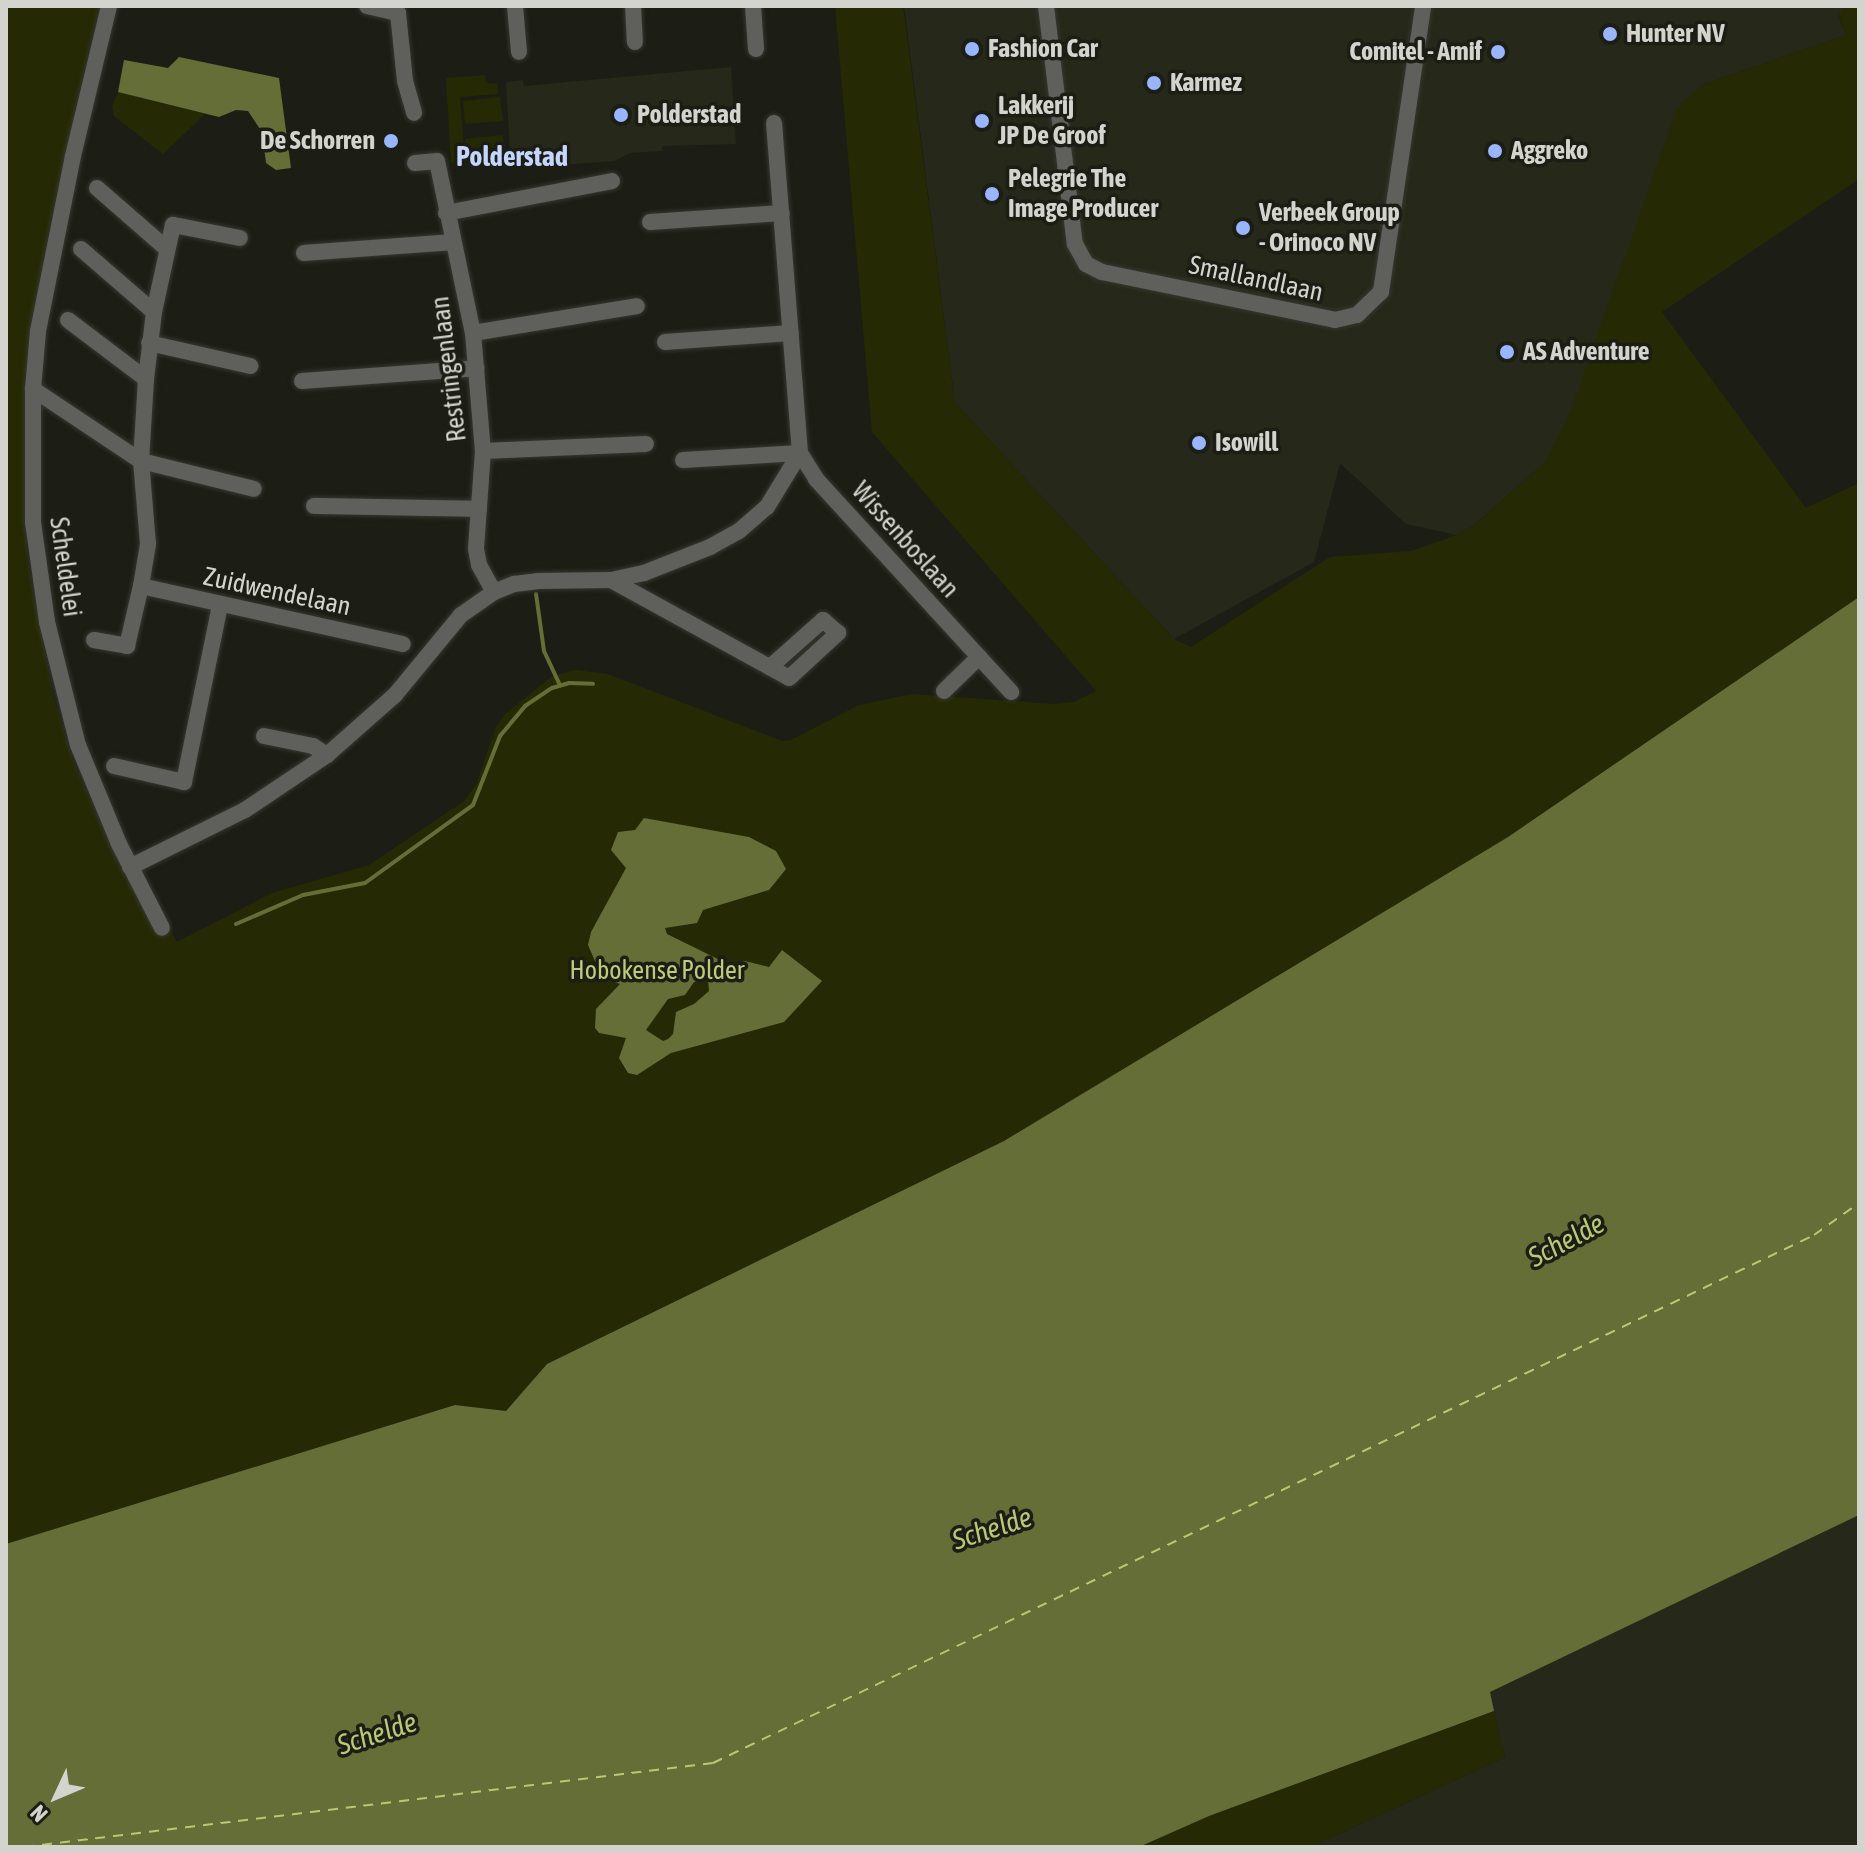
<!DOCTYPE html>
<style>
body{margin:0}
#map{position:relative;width:1865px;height:1853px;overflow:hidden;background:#1c1e15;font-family:"Asap Condensed",sans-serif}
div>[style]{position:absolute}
.built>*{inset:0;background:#26281a}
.green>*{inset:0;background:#252a04}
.water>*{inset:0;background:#656e37}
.stream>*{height:4px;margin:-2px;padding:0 2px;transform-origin:2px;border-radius:2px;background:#656e37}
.ferry>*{height:2px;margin-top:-1px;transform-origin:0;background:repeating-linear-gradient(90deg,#b9c874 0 10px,transparent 0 18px)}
.roads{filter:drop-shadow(0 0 2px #36372f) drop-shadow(0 0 2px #36372f)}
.minor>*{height:16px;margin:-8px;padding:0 8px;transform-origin:8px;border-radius:8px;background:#5f605c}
.dots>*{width:22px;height:22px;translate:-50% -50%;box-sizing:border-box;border:4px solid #1c1e15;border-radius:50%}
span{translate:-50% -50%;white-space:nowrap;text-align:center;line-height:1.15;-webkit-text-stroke:7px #1c1e15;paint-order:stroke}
.poi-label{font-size:26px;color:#d3d4ce;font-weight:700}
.left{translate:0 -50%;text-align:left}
.right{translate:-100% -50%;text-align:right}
.street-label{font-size:26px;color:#d3d4ce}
.park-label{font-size:26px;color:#becc79}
.neighbourhood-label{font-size:28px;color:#c4d5fe;font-weight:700}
.water-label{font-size:28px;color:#b9c874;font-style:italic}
.frame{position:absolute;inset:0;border:8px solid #d3d4ce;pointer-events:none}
.north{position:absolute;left:16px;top:1757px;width:80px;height:80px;-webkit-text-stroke:6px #1c1e15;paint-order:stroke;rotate:226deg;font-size:22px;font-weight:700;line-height:32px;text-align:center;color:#d3d4ce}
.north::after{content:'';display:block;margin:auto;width:28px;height:36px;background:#d3d4ce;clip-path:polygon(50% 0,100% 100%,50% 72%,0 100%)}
</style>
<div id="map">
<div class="built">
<i style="clip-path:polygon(904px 6px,1847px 6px,1838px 15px,1846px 35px,1702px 85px,1567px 421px,1546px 461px,1477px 523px,1457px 535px,1406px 524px,1340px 463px,1314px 562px,1174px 639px,955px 403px)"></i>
<i style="clip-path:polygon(731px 67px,736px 144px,662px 146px,662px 151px,630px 153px,614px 161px,511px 169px,506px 82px,523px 80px,524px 86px)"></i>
<i style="clip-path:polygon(1859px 1515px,1859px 1847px,1311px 1847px,1505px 1757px,1489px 1692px)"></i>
</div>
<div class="green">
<i style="clip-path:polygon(6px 6px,99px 6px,51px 219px,29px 338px,25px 406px,27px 557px,54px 699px,75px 766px,109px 841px,142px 903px,167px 925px,177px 942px,272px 893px,369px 865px,463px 802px,476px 785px,496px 727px,504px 715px,551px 677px,575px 670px,608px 674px,782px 741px,791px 740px,859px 705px,913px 694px,1053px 704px,1074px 702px,1096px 691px,872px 432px,835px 6px,903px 6px,955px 403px,1174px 639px,1191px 647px,1330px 557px,1411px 551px,1457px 535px,1477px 523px,1546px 461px,1570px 412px,1677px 108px,1702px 85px,1846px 35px,1838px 14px,1847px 6px,1859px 6px,1859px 179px,1662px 312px,1806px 508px,1859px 483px,1859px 597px,1508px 837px,1004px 1141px,547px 1364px,506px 1411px,455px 1405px,6px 1544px)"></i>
<i style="clip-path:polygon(485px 75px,486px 83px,497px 84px,498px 94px,460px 97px,465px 162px,451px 163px,446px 78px)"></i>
<i style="clip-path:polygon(118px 92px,205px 114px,163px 154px,114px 116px,112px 106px)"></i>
<i style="clip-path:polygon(500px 97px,503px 121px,465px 124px,463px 101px)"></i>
<i style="clip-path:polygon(503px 135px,505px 159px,467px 162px,465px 139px)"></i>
<i style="clip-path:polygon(1494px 1711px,1505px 1757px,1311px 1847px,1139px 1847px,1208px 1816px)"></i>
</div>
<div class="water">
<i style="clip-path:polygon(179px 57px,279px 78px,291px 168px,276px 170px,266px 163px,262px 132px,248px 111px,236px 110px,219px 117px,118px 92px,124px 60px,168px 68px)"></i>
<i style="clip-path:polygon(1859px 597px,1859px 1515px,1490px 1692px,1494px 1711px,1209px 1816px,1139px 1847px,6px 1847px,6px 1544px,455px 1405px,506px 1411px,547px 1364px,1004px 1141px,1508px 837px)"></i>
<i style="clip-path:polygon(evenodd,644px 818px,749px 837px,776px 851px,786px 869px,769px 890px,703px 910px,697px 923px,665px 928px,667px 934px,732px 966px,745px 961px,769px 967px,782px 950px,822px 981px,784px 1022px,671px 1053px,637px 1075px,628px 1073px,619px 1058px,626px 1038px,599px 1033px,595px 1028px,596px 1009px,620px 984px,602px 977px,588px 945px,591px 932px,626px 868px,611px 850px,618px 832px,635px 830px,644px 818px,708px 979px,709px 991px,694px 1004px,676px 1012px,673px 1034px,668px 1039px,663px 1041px,646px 1030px,668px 999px,685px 995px,694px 982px,708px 979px)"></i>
</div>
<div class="stream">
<i style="left:536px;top:594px;width:58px;rotate:82deg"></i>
<i style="left:544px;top:651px;width:38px;rotate:65deg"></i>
<i style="left:236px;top:924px;width:73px;rotate:-23.4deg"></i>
<i style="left:303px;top:895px;width:63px;rotate:-11deg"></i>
<i style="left:365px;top:883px;width:133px;rotate:-35.8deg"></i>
<i style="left:473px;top:805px;width:74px;rotate:-68.6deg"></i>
<i style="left:500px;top:736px;width:39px;rotate:-50deg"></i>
<i style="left:525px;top:706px;width:32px;rotate:-34deg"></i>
<i style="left:552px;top:688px;width:18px;rotate:-16deg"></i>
<i style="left:569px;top:683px;width:24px;rotate:2deg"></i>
</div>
<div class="ferry">
<i style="left:24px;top:1847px;width:694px;rotate:-6.95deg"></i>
<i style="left:713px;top:1763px;width:1221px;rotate:-25.62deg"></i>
<i style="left:1814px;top:1235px;width:55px;rotate:-35.4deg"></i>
</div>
<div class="roads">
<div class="minor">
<i style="left:109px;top:6px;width:154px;rotate:103.5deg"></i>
<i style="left:73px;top:156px;width:178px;rotate:101.3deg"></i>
<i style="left:38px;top:331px;width:58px;rotate:94.9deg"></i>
<i style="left:33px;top:389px;width:133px;rotate:90deg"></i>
<i style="left:33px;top:522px;width:101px;rotate:82deg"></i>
<i style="left:47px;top:622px;width:127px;rotate:75.9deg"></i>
<i style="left:78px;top:745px;width:107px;rotate:67.5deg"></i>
<i style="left:119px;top:844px;width:94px;rotate:62.9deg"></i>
<i style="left:367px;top:6px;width:32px;rotate:13deg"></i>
<i style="left:398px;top:13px;width:68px;rotate:84.1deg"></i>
<i style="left:405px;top:81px;width:33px;rotate:74deg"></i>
<i style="left:515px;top:6px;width:46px;rotate:85deg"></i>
<i style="left:633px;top:6px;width:36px;rotate:87deg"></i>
<i style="left:753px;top:6px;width:43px;rotate:86deg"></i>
<i style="left:1046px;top:6px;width:240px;rotate:83.1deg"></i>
<i style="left:1075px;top:244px;width:23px;rotate:61deg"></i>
<i style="left:1086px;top:264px;width:18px;rotate:27deg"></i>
<i style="left:1102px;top:272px;width:238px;rotate:11.6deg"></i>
<i style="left:1335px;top:320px;width:23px;rotate:-13deg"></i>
<i style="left:1357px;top:315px;width:33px;rotate:-44deg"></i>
<i style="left:1381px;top:292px;width:289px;rotate:-81.6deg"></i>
<i style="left:415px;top:163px;width:22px;rotate:-5deg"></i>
<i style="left:437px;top:161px;width:176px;rotate:78.2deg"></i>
<i style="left:473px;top:333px;width:118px;rotate:85.2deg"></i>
<i style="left:483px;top:451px;width:98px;rotate:94.1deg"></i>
<i style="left:476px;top:549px;width:16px;rotate:79deg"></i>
<i style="left:479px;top:565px;width:31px;rotate:61deg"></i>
<i style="left:97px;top:188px;width:93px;rotate:41.1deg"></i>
<i style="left:446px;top:213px;width:169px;rotate:-10.9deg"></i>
<i style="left:650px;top:222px;width:132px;rotate:-3.9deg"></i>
<i style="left:81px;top:249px;width:96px;rotate:40.8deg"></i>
<i style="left:304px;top:253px;width:149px;rotate:-4.2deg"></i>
<i style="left:68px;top:320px;width:98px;rotate:37.1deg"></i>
<i style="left:473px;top:333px;width:166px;rotate:-9.3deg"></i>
<i style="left:665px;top:342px;width:126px;rotate:-4.1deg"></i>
<i style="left:149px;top:343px;width:104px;rotate:12.8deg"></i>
<i style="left:302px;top:381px;width:175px;rotate:-4.2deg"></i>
<i style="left:33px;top:389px;width:130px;rotate:33.7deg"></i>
<i style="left:141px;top:461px;width:116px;rotate:13.9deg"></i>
<i style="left:483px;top:451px;width:163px;rotate:-2.5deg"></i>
<i style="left:683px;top:460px;width:117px;rotate:-3.4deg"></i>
<i style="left:800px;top:453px;width:31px;rotate:58deg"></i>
<i style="left:816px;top:479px;width:289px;rotate:47.5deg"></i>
<i style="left:314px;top:506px;width:165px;rotate:1deg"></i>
<i style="left:611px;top:580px;width:203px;rotate:28.8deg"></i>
<i style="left:789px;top:678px;width:67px;rotate:-42.6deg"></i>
<i style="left:838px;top:633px;width:20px;rotate:-139deg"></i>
<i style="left:823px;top:620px;width:71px;rotate:138.4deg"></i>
<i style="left:141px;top:586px;width:268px;rotate:12.5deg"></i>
<i style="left:94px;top:640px;width:34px;rotate:10deg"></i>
<i style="left:127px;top:646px;width:62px;rotate:-76.9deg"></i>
<i style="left:141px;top:586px;width:43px;rotate:-80.5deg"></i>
<i style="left:148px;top:544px;width:83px;rotate:-94.8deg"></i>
<i style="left:141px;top:461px;width:82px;rotate:-86.5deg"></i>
<i style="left:146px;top:379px;width:67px;rotate:-83.2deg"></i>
<i style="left:154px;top:312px;width:89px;rotate:-77.7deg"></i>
<i style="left:173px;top:225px;width:68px;rotate:11deg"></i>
<i style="left:944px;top:691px;width:49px;rotate:-44.2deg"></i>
<i style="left:264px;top:736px;width:50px;rotate:11.5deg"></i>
<i style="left:313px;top:746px;width:17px;rotate:33deg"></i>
<i style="left:114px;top:766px;width:72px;rotate:12.9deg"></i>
<i style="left:184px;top:782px;width:181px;rotate:-78.5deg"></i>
<i style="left:130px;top:867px;width:128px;rotate:-26.4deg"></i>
<i style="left:245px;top:810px;width:99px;rotate:-33.9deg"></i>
<i style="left:327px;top:755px;width:91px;rotate:-41.4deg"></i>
<i style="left:395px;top:695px;width:104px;rotate:-50.5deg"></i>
<i style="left:461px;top:615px;width:40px;rotate:-34.9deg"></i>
<i style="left:494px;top:592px;width:22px;rotate:-22deg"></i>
<i style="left:514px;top:584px;width:23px;rotate:-7deg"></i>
<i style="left:537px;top:581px;width:74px;rotate:-0.8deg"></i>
<i style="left:611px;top:580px;width:34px;rotate:-12deg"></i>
<i style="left:644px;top:573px;width:71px;rotate:-21.5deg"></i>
<i style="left:710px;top:547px;width:33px;rotate:-29deg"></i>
<i style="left:739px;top:531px;width:37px;rotate:-41deg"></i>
<i style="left:767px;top:507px;width:63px;rotate:-58.6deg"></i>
<i style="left:800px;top:453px;width:331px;rotate:-94.5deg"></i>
</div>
</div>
<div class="dots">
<i style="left:1610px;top:34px;background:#98b5fd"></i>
<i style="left:972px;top:49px;background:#98b5fd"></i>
<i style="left:1498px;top:52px;background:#98b5fd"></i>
<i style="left:1154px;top:83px;background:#98b5fd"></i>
<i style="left:621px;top:115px;background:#98b5fd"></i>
<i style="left:982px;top:121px;background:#98b5fd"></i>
<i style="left:391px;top:141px;background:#98b5fd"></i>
<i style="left:1495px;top:151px;background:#98b5fd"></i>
<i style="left:992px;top:194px;background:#98b5fd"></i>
<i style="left:1243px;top:228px;background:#98b5fd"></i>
<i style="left:1507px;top:352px;background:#98b5fd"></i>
<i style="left:1199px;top:443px;background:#98b5fd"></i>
</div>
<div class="poi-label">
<span class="left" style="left:1626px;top:34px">Hunter NV</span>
<span class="left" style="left:988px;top:49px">Fashion Car</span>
<span class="right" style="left:1482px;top:52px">Comitel - Amif</span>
<span class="left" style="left:1170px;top:83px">Karmez</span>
<span class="left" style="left:998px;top:121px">Lakkerij<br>JP De Groof</span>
<span class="left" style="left:637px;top:115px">Polderstad</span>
<span class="right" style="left:375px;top:141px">De Schorren</span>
<span class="left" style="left:1511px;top:151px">Aggreko</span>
<span class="left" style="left:1008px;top:194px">Pelegrie The<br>Image Producer</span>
<span class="left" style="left:1259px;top:228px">Verbeek Group<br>- Orinoco NV</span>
<span class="left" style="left:1523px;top:352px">AS Adventure</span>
<span class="left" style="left:1215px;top:443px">Isowill</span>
</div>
<div class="street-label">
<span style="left:1256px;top:279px;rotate:12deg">Smallandlaan</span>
<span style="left:449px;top:369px;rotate:-97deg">Restringenlaan</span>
<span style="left:905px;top:540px;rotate:48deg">Wissenboslaan</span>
<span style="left:65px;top:567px;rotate:82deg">Scheldelei</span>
<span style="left:277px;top:592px;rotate:12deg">Zuidwendelaan</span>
</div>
<div class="park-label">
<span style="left:657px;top:971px">Hobokense Polder</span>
</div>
<div class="neighbourhood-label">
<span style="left:512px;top:156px">Polderstad</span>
</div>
<div class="water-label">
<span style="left:1566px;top:1240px;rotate:-28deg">Schelde</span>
<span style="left:992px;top:1528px;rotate:-18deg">Schelde</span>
<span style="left:377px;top:1733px;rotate:-18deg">Schelde</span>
</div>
<div class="frame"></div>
<div class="north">N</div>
</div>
